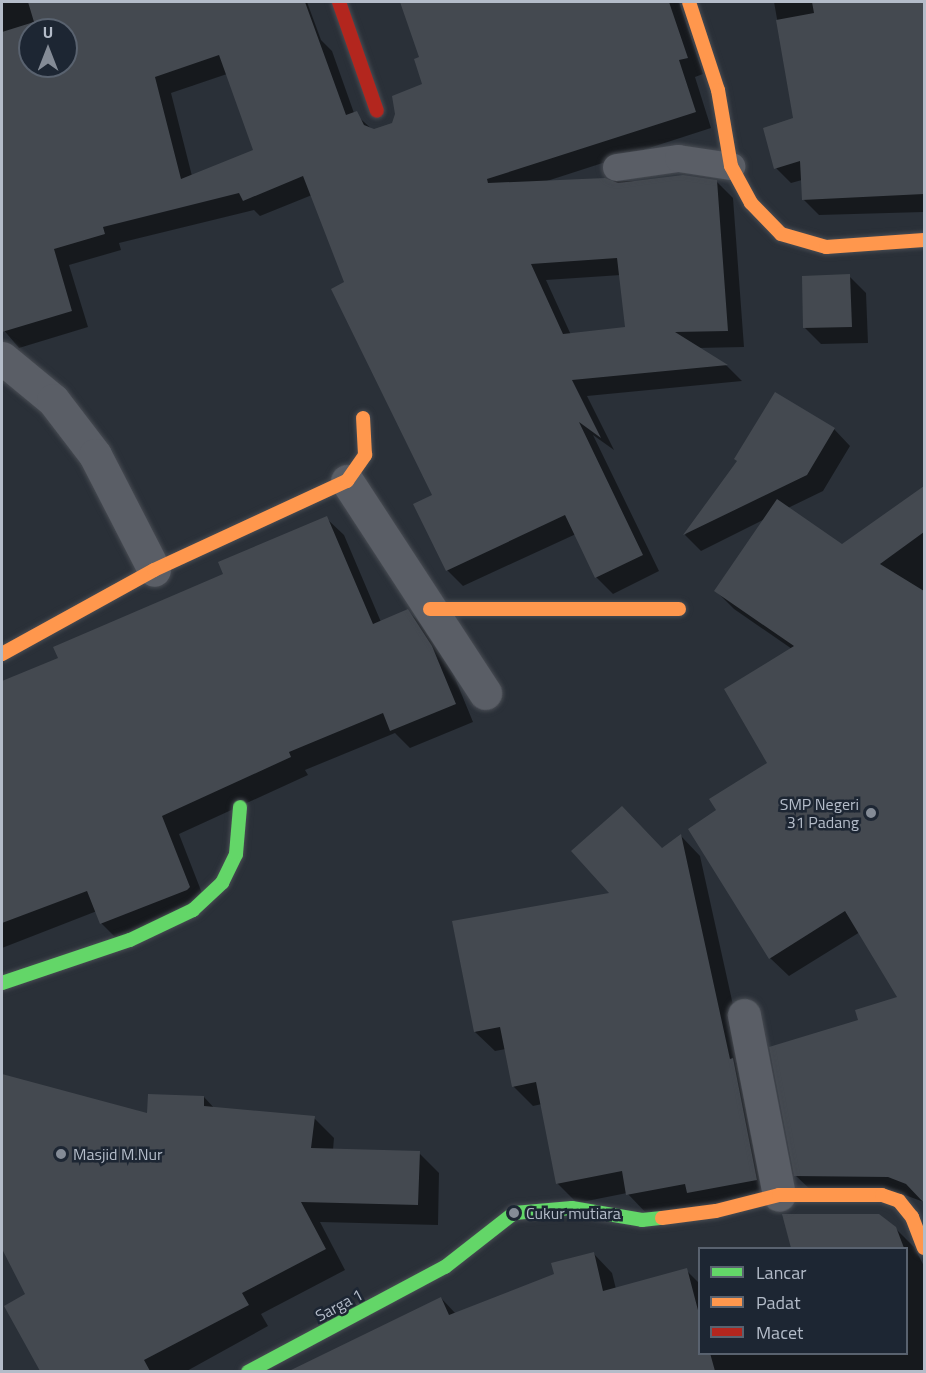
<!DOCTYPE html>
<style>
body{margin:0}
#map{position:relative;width:926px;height:1373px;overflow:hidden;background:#2a3038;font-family:"Titillium Web",sans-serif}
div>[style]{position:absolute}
.shadow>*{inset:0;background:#0007}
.building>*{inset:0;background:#444950}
.roads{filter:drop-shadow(0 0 2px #484c53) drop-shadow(0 0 2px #484c53)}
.lane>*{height:27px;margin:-13.5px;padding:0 13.5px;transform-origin:13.5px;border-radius:13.5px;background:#5a5e66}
.street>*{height:33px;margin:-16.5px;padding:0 16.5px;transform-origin:16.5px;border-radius:16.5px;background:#5a5e66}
.fast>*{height:14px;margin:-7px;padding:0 7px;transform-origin:7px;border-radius:7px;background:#63d668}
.slow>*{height:14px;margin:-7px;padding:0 7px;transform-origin:7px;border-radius:7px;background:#ff974d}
.jam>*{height:14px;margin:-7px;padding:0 7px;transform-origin:7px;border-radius:7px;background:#b3261e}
.dots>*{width:16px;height:16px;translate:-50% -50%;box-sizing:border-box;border:3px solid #1d2633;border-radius:50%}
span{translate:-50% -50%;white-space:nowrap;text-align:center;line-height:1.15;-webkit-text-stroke:5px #1d2633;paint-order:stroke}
.poi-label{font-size:16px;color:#b4bcc9}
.right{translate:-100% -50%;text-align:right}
.left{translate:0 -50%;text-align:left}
.street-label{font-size:16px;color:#b4bcc9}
.frame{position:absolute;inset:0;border:3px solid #b4bcc9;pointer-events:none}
.legend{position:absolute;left:698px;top:1247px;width:210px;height:108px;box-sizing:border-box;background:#1d2633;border:2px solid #59626f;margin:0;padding:8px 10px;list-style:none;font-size:18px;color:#b4bcc9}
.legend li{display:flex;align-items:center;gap:12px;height:30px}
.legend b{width:30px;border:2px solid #59626f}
.north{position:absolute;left:18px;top:18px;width:60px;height:60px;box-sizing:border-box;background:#1d2633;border:2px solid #59626f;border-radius:50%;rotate:0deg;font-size:16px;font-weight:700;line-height:24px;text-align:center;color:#b4bcc9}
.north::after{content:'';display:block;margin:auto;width:21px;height:27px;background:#848b96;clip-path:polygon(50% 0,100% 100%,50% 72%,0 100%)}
</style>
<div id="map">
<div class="shadow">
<i style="clip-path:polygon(evenodd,2px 2px,307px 2px,321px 40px,332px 51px,354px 113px,374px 131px,393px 124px,424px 85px,421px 58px,402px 2px,679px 2px,703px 74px,695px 77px,711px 128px,547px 181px,716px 181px,733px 198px,744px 347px,698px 348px,727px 366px,742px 381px,587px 396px,614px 450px,593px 435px,659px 571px,613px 594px,596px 577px,576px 534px,463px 586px,447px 570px,434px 496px,312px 195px,260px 216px,254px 210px,119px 243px,121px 250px,69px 265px,88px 327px,19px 348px,2px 328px,2px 2px,30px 30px,66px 30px,66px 66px,30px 66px,30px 30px,2px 2px,227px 74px,254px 151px,192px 176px,171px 93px,227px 74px,2px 2px,621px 275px,626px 328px,571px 335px,546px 280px,621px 275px)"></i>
<i style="clip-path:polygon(774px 2px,924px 2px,924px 212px,819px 215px,803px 199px,802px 180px,791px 183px,776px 168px,795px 120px)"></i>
<i style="clip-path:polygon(849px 276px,866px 293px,868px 343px,821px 344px,805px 328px)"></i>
<i style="clip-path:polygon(834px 429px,850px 446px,823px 491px,788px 508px,842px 546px,924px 488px,924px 1202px,902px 1194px,815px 1194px,796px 1176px,860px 1021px,899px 998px,860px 932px,789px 976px,770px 958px,718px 810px,769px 763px,792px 649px,734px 609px,716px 591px,765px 519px,701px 551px,685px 535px,738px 462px)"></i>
<i style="clip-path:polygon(326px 518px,344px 535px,381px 622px,408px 611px,426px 629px,450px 666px,473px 722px,410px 748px,395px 733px,305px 770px,308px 775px,179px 834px,207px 906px,119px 941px,101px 923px,97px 911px,2px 948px,2px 682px,60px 659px,225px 575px)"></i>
<i style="clip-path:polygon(681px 836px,700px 856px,776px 1199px,647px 1214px,627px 1193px,577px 1203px,557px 1183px,542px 1104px,533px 1106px,514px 1087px,506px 1049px,495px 1051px,475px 1032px,612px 894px)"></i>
<i style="clip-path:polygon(2px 1075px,149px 1115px,204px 1097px,215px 1109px,314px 1118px,334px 1138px,333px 1150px,419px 1153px,439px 1173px,438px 1225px,320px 1222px,345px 1270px,261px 1314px,268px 1326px,185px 1372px,42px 1372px,27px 1295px,2px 1246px,2px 1233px,29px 1219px,2px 1211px)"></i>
<i style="clip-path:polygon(783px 1215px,895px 1228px,914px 1247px,924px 1266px,924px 1372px,323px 1372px,316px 1359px,441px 1298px,456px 1314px,556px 1275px,594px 1254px,612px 1273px,616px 1289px,686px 1270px,700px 1284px,700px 1354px,906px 1354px,906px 1248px,792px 1248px)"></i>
</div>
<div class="building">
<i style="clip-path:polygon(evenodd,28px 2px,305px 2px,346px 115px,357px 111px,364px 125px,374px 129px,392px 123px,395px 114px,392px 96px,422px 84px,414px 59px,419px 57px,400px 2px,669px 2px,688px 58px,679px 60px,696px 112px,487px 179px,488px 183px,605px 178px,618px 183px,683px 175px,717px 180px,728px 331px,675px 332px,728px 365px,572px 380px,601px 438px,579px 422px,643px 555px,595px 578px,565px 515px,446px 571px,413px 504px,432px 495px,331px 289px,344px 282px,303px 176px,243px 201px,239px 193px,103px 227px,105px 234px,54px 249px,72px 311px,2px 332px,2px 32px,34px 22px,28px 2px,30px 30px,66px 30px,66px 66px,30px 66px,30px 30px,28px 2px,219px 55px,253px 150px,181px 179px,155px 77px,219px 55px,28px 2px,617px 258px,625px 327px,563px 334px,531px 264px,617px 258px)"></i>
<i style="clip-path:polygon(812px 2px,924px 2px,924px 194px,802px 200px,800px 161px,774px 169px,763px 128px,793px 118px,776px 20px,814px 13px)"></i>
<i style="clip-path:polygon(850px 274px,852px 327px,803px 328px,802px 276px)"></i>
<i style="clip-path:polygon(775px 392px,835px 428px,807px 475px,683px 535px,737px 461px,734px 459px)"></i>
<i style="clip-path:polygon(924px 486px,924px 532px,880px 564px,924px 591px,924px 1203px,906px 1184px,888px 1177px,794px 1176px,769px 1047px,858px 1020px,855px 1010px,897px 997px,845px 911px,769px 959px,688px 829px,716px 810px,709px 799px,767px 763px,724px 689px,794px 646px,714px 591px,777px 499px,842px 544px)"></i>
<i style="clip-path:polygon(327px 516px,373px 624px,408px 609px,432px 646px,456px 704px,390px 731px,383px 713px,289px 752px,291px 757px,162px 816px,190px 887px,187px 890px,100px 924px,87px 891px,2px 923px,2px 681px,58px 658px,53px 647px,223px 574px,218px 562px)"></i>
<i style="clip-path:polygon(622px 806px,662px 848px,681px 834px,730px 1059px,733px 1058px,757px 1180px,687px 1193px,685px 1184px,626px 1195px,622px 1171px,556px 1184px,536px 1082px,512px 1087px,500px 1027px,474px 1032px,452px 921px,609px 893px,571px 851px)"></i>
<i style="clip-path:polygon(2px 1074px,147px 1113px,148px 1094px,204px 1096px,204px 1106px,315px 1116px,311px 1148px,420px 1151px,418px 1205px,301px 1202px,326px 1249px,242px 1293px,249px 1305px,144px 1360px,150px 1371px,40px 1371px,4px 1306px,25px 1294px,2px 1249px)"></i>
<i style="clip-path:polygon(782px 1214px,879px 1214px,896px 1227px,904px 1248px,791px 1248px)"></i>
<i style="clip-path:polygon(594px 1252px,603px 1291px,687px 1268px,699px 1314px,699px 1353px,710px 1353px,715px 1371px,289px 1371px,441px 1297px,449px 1315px,554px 1274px,551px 1263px)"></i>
</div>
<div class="roads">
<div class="lane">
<i style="left:616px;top:167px;width:63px;rotate:-8.3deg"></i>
<i style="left:678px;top:158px;width:54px;rotate:8.6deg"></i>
</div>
<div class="street">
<i style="left:2px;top:358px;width:66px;rotate:39.5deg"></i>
<i style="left:53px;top:400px;width:69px;rotate:52.6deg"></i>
<i style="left:95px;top:455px;width:129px;rotate:62.8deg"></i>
<i style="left:347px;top:481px;width:253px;rotate:56.9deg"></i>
<i style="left:744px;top:1015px;width:183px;rotate:79deg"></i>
</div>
<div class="fast">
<i style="left:2px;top:983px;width:135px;rotate:-18.6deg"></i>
<i style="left:130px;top:940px;width:70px;rotate:-25.5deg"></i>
<i style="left:193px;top:910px;width:40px;rotate:-43deg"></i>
<i style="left:222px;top:883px;width:32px;rotate:-64deg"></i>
<i style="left:236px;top:854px;width:47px;rotate:-85.1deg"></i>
<i style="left:248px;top:1372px;width:223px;rotate:-28.1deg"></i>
<i style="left:445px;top:1267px;width:88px;rotate:-38deg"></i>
<i style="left:514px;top:1213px;width:58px;rotate:-4.9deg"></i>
<i style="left:572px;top:1208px;width:71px;rotate:9.7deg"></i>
<i style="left:642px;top:1220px;width:20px;rotate:-6deg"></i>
</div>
<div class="slow">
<i style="left:689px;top:2px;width:93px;rotate:71.8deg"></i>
<i style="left:718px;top:90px;width:77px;rotate:80.3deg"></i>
<i style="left:731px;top:166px;width:42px;rotate:61.6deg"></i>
<i style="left:751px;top:203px;width:43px;rotate:45.9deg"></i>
<i style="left:781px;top:234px;width:47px;rotate:16.1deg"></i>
<i style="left:826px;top:247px;width:98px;rotate:-4.1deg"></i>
<i style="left:430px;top:609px;width:249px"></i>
<i style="left:2px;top:654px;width:174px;rotate:-28.9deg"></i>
<i style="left:154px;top:570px;width:213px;rotate:-24.8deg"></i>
<i style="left:347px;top:481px;width:32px;rotate:-55deg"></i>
<i style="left:365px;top:455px;width:37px;rotate:-93deg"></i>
<i style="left:662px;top:1218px;width:54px;rotate:-7.4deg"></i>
<i style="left:716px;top:1211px;width:65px;rotate:-14.3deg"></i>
<i style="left:779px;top:1195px;width:103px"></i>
<i style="left:882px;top:1195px;width:18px;rotate:19deg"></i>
<i style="left:899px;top:1201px;width:21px;rotate:51deg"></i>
<i style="left:912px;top:1217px;width:33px;rotate:69deg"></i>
</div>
<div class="jam">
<i style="left:339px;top:2px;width:115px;rotate:70.8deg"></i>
</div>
</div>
<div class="dots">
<i style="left:871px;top:813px;background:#848b96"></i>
<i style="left:61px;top:1154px;background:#848b96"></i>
<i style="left:514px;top:1213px;background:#848b96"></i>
</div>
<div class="poi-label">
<span class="right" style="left:859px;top:813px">SMP Negeri<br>31 Padang</span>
<span class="left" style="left:73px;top:1154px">Masjid M.Nur</span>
<span class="left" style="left:526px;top:1213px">Cukur mutiara</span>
</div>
<div class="street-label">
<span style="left:339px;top:1305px;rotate:-28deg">Sarga 1</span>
</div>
<div class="frame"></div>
<ul class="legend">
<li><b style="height:8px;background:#63d668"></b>Lancar</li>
<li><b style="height:8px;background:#ff974d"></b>Padat</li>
<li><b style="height:8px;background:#b3261e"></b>Macet</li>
</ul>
<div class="north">U</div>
</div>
